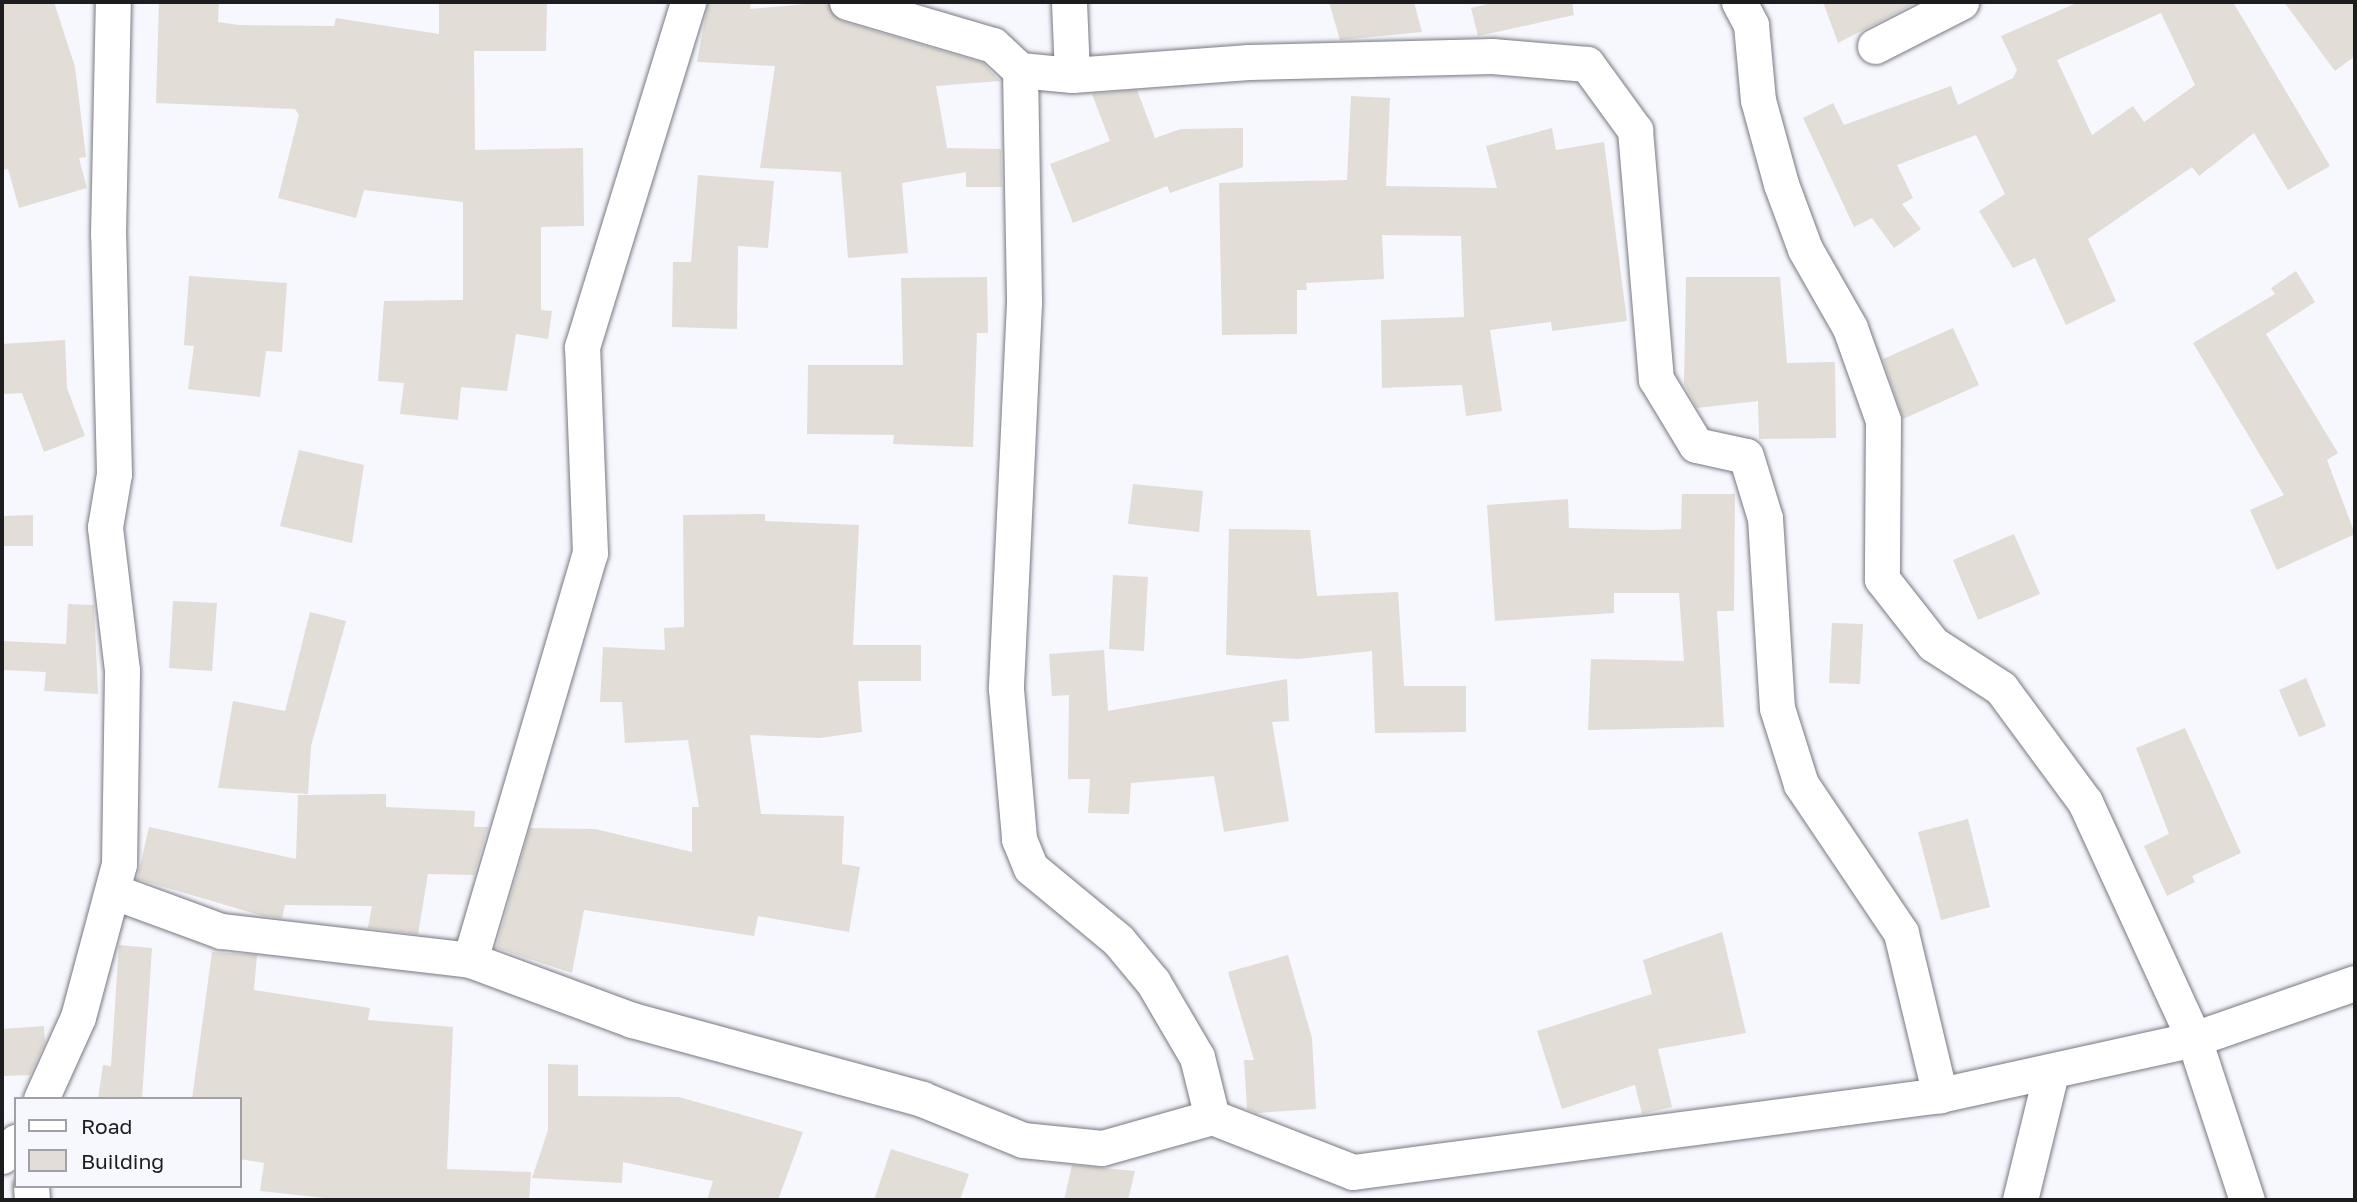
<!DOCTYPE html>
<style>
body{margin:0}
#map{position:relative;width:2357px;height:1202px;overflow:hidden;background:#f7f7fe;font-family:"Golos Text",sans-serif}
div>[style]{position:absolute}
.building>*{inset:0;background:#e2ddd6}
.roads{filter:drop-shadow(0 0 2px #787980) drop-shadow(0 0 2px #787980)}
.street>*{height:35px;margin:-17.5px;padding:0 17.5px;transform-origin:17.5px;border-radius:17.5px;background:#fff}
span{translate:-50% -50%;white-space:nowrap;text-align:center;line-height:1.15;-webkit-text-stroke:5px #f7f7fe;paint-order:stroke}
.frame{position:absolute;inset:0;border:4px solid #1d1d20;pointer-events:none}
.legend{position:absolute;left:14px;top:1097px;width:228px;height:91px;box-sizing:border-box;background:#f7f7fe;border:2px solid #a0a0a5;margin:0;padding:9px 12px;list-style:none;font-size:21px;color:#1d1d20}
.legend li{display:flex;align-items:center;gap:14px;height:35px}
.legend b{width:35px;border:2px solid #a0a0a5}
</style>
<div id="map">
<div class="building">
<i style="clip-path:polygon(2px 2px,54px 2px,75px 67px,86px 157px,79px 158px,87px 188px,19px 208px,8px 169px,2px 170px)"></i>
<i style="clip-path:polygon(159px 2px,219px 2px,218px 22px,239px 25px,334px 26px,336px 18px,439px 34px,439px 2px,547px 2px,546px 51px,474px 51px,475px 150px,583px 148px,584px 226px,541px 227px,541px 310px,552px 311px,548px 339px,516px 334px,507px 391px,461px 387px,458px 420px,400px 414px,404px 383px,378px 381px,384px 301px,463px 300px,463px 202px,364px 190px,356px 218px,278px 198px,299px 115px,295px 109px,156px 103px)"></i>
<i style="clip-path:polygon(708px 2px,751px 2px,750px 9px,827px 2px,841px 21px,983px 63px,1000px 81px,936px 86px,947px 148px,1001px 149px,1002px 187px,966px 187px,966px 172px,902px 183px,908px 253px,848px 258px,841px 172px,760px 168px,775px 66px,697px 62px)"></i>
<i style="clip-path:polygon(1329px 2px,1414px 2px,1422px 32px,1340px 40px)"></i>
<i style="clip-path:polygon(1496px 2px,1572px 2px,1574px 15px,1478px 36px,1471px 8px)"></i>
<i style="clip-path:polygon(1823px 2px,1917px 2px,1838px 43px)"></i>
<i style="clip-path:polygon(evenodd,2079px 2px,2233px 2px,2330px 166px,2288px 190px,2254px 133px,2199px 176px,2192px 167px,2088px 239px,2116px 301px,2066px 325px,2035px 258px,2013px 268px,1979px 211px,2005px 194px,1976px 135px,1897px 165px,1913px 198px,1902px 204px,1921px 229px,1894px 248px,1872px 218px,1854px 227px,1803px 118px,1833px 103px,1844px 125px,1951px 86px,1958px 105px,2013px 78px,2017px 70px,2001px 36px,2079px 2px,2161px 13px,2195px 85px,2144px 122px,2133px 106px,2092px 135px,2057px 60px,2161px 13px)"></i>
<i style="clip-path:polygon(2284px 2px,2355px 2px,2355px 56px,2335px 71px)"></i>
<i style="clip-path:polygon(1137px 90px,1155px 138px,1181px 129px,1243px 128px,1243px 167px,1170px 193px,1167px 186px,1073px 223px,1050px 164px,1110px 141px,1092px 94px)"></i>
<i style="clip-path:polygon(1351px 96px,1390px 98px,1386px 186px,1497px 188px,1486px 146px,1552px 128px,1556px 150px,1604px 142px,1627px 321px,1552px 331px,1551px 322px,1490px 330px,1502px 411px,1466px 416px,1462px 385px,1382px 388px,1381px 320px,1464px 317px,1461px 236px,1382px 235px,1384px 279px,1306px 283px,1307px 290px,1297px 290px,1297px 334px,1222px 335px,1219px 183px,1347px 180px)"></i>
<i style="clip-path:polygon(698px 175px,774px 181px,768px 248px,738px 246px,737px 329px,672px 327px,673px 262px,691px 262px)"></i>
<i style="clip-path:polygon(2296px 271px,2315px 302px,2266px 334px,2338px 453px,2327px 460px,2355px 534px,2277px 570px,2250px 510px,2284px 495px,2193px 343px,2275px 294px,2271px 288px)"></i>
<i style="clip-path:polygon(189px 276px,287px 283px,282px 352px,266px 351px,260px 397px,188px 389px,194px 346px,184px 345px)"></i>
<i style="clip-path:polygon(987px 277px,988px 333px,977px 333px,973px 447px,893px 444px,894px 435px,807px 434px,808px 365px,903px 365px,901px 278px)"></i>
<i style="clip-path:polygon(1686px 277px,1780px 277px,1787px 363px,1835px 362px,1836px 438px,1759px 439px,1758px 401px,1697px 408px,1684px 384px)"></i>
<i style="clip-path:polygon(1953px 328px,1979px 385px,1903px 419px,1883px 359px)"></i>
<i style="clip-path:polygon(65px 340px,67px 388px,85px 436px,44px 452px,22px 393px,2px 394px,2px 344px)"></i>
<i style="clip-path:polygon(299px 450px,364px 465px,352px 543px,280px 526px)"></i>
<i style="clip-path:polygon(1133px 484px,1203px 491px,1199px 532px,1128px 524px)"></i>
<i style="clip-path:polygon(1682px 494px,1735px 494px,1734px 611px,1717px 611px,1724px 727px,1588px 730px,1591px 659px,1684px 661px,1679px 593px,1614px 593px,1614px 613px,1495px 621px,1487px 505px,1568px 499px,1569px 528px,1655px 530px,1681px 529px)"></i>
<i style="clip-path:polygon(765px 514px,765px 521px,859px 525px,853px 645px,921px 645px,921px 681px,858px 681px,862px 732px,820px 738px,750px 735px,761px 814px,844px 816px,842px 864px,860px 867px,849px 932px,758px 916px,754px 936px,584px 910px,572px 973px,496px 948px,530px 828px,595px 829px,692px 852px,692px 807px,699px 807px,688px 740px,625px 743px,622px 702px,600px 702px,603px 647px,665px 650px,664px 628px,684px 627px,683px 515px)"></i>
<i style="clip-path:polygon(33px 515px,33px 546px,2px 546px,2px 516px)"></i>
<i style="clip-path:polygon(1229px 529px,1310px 530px,1317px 596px,1398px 592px,1404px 686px,1466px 686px,1466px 732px,1375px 733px,1372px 651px,1298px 659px,1226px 655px)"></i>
<i style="clip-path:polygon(2014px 534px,2040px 594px,1978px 620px,1953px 560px)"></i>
<i style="clip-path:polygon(1113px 575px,1148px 577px,1144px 651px,1109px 649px)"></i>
<i style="clip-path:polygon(173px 601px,217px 603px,212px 671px,169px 668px)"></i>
<i style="clip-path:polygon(68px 604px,94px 605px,98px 694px,44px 691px,46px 672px,2px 670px,2px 641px,66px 644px)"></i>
<i style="clip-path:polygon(310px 612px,346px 621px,311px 746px,308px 794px,218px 788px,233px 701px,285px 711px)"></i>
<i style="clip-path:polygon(1832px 623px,1863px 624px,1860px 684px,1829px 683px)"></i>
<i style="clip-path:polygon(1104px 650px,1108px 711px,1287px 679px,1289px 721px,1272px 722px,1289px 821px,1224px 832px,1214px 776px,1131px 783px,1129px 814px,1088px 813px,1090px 779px,1068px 779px,1069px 695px,1052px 696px,1049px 654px)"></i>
<i style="clip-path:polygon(2306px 678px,2326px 726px,2299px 737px,2279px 690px)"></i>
<i style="clip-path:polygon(2185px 728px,2241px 853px,2192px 876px,2195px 882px,2167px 896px,2144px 846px,2169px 834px,2136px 748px)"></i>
<i style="clip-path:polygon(386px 794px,386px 807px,475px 811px,474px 827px,488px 827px,474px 875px,428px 874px,418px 934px,368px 928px,372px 906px,285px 905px,282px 918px,263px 916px,137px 879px,149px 827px,296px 859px,298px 795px)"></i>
<i style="clip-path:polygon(1968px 819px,1990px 907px,1941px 920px,1918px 832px)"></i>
<i style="clip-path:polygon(1722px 932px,1746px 1033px,1658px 1049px,1672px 1107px,1642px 1114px,1635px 1085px,1562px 1109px,1537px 1031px,1652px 994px,1643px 960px)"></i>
<i style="clip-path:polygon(119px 945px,152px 948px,142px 1099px,98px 1099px,103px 1065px,111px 1066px)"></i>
<i style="clip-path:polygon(212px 952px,257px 955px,254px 990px,370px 1008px,368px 1020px,453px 1027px,447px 1169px,531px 1172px,529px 1200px,344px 1200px,260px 1191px,264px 1163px,240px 1159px,240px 1099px,192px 1099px)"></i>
<i style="clip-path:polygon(1288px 955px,1312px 1038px,1316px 1109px,1257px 1113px,1247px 1109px,1244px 1060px,1254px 1060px,1228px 972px)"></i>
<i style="clip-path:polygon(44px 1026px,45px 1042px,30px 1075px,2px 1076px,2px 1029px)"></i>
<i style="clip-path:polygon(548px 1064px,578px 1065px,578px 1096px,679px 1097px,803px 1132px,778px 1200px,707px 1200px,713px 1181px,623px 1162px,622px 1183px,532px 1178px,548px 1130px)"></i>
<i style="clip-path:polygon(891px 1149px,969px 1174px,960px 1200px,874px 1200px)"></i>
<i style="clip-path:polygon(1072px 1165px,1135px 1171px,1128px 1200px,1064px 1200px)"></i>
</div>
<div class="roads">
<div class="street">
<i style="left:847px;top:2px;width:152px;rotate:16.4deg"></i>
<i style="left:993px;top:45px;width:37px;rotate:43deg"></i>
<i style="left:1020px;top:70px;width:52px;rotate:5.5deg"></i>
<i style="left:1072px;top:75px;width:177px;rotate:-4.2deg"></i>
<i style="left:1249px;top:62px;width:243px;rotate:-1.4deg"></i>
<i style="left:1492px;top:56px;width:95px;rotate:4.8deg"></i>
<i style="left:1587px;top:64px;width:82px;rotate:54deg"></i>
<i style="left:1635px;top:130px;width:250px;rotate:85.2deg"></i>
<i style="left:1656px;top:379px;width:77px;rotate:58.8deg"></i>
<i style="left:1696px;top:445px;width:51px;rotate:12.4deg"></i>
<i style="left:1746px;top:456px;width:65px;rotate:73deg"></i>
<i style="left:1765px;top:518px;width:190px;rotate:86.4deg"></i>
<i style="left:1777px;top:708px;width:80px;rotate:72.5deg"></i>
<i style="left:1801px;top:784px;width:179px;rotate:56.1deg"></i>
<i style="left:1901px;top:933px;width:167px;rotate:76.5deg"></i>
<i style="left:1069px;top:2px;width:73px;rotate:87.6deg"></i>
<i style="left:1739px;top:2px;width:26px;rotate:62deg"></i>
<i style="left:1751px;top:25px;width:75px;rotate:84.7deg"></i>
<i style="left:1758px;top:100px;width:87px;rotate:74.7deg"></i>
<i style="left:1781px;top:184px;width:69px;rotate:69.7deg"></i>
<i style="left:1805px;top:249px;width:91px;rotate:60.3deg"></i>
<i style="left:1850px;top:328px;width:98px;rotate:70.3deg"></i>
<i style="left:1883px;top:420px;width:159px;rotate:90.4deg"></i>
<i style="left:1882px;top:579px;width:83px;rotate:51.9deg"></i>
<i style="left:1933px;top:644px;width:81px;rotate:32.9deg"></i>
<i style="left:2001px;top:688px;width:142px;rotate:53.6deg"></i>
<i style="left:2085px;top:802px;width:261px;rotate:65.3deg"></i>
<i style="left:2194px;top:1039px;width:169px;rotate:71.8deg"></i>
<i style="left:1875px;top:46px;width:97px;rotate:-27.1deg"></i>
<i style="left:1020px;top:70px;width:233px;rotate:89deg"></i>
<i style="left:1024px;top:303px;width:386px;rotate:92.7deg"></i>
<i style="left:1006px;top:689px;width:151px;rotate:85deg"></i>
<i style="left:1019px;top:839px;width:31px;rotate:68deg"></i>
<i style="left:1031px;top:868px;width:113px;rotate:39.6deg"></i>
<i style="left:1118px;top:940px;width:55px;rotate:50.2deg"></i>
<i style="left:1153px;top:982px;width:87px;rotate:59.6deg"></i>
<i style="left:1197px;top:1057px;width:62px;rotate:76deg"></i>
<i style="left:115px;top:892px;width:113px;rotate:20.2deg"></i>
<i style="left:221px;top:931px;width:251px;rotate:6.6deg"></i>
<i style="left:470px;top:960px;width:173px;rotate:20.3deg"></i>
<i style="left:632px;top:1020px;width:301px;rotate:15.2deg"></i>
<i style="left:922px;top:1099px;width:109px;rotate:22.1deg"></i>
<i style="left:1023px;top:1140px;width:79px;rotate:5.8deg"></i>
<i style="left:1102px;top:1148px;width:114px;rotate:-15.7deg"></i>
<i style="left:1212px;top:1117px;width:151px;rotate:21.3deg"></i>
<i style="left:1353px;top:1172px;width:592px;rotate:-7.47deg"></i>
<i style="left:1940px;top:1095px;width:260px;rotate:-12.4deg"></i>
<i style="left:2194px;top:1039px;width:170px;rotate:-19.2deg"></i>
<i style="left:470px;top:960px;width:424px;rotate:-73.6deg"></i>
<i style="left:590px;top:553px;width:206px;rotate:-92.2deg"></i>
<i style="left:582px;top:347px;width:361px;rotate:-72.9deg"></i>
<i style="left:41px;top:1099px;width:90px;rotate:-65.7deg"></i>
<i style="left:78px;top:1017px;width:158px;rotate:-75deg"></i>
<i style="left:119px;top:864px;width:194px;rotate:-89.1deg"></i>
<i style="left:122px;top:670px;width:144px;rotate:-96.8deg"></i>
<i style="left:105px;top:527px;width:54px;rotate:-80.4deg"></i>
<i style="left:114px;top:474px;width:240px;rotate:-91.4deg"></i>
<i style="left:108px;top:234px;width:232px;rotate:-88.8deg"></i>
<i style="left:2px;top:1156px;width:20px;rotate:-45deg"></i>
<i style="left:31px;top:1186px;width:14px;rotate:86deg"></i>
<i style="left:2020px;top:1200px;width:131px;rotate:-76.3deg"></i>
</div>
</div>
<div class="frame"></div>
<ul class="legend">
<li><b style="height:9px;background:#fff"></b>Road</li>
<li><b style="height:19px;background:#e2ddd6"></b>Building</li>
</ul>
</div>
